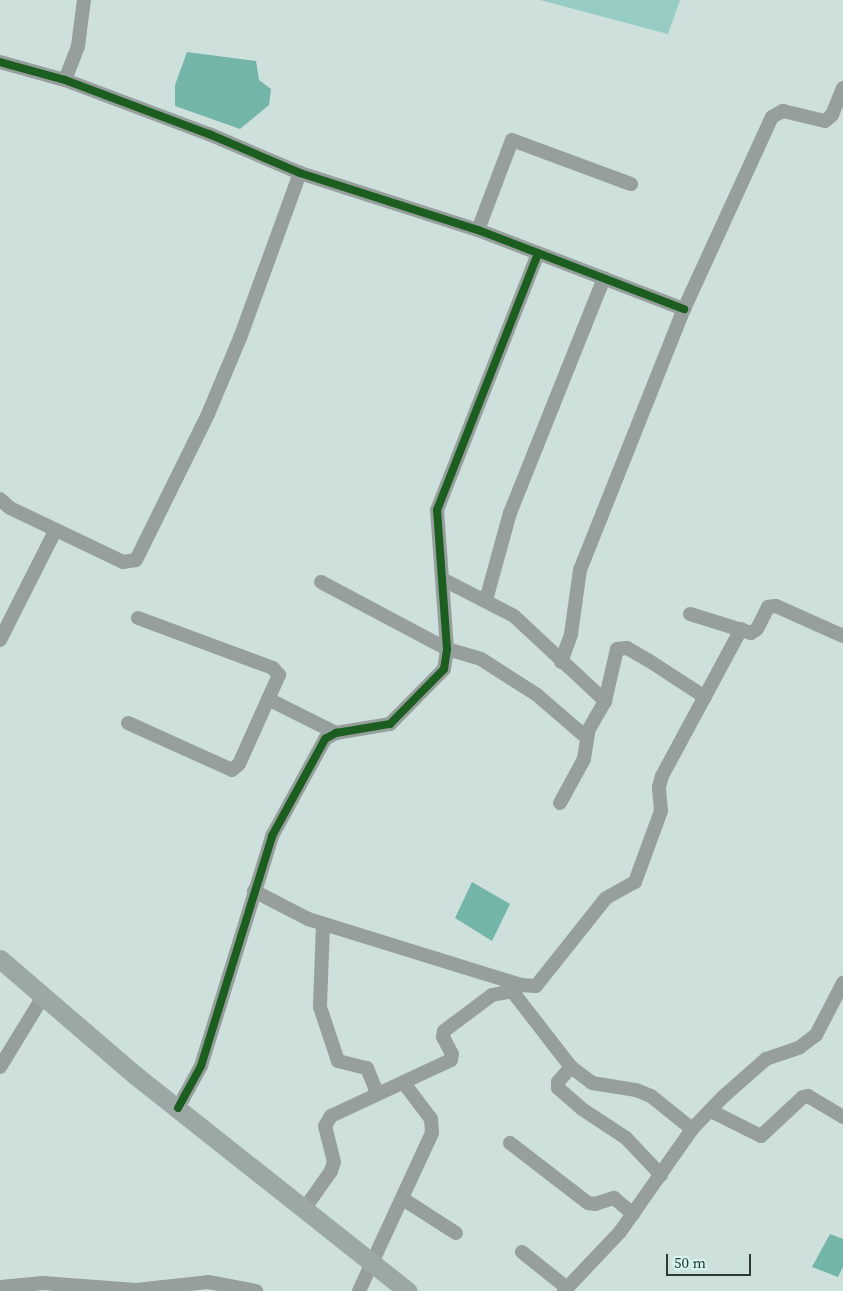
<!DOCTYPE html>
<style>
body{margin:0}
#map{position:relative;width:843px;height:1291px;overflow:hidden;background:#cee0dc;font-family:"Source Serif 4",serif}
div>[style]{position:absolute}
.forest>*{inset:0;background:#96ccc3}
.water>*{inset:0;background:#74b5aa}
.street>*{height:14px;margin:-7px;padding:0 7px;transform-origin:7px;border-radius:7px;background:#969f9c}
.secondary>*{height:19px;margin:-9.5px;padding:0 9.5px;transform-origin:9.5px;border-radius:9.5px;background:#9ca8a5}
.cycleway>*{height:8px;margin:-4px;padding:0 4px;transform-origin:4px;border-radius:4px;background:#1b5e20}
span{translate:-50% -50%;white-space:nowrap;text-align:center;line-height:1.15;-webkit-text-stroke:5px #d4f4ee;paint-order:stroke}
.scale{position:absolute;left:666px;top:1254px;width:85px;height:22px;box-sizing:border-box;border:2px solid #2d3a37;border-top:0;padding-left:6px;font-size:15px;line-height:18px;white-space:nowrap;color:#2d3a37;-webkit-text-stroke:4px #d4f4ee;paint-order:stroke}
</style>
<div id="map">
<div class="forest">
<i style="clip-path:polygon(540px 0,680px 0,668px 34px)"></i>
</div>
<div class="water">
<i style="clip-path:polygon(187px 52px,256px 61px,259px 80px,271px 89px,269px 105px,240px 129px,175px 106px,175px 85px)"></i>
<i style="clip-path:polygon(472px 882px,510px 904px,492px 941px,455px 918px)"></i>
<i style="clip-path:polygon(830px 1234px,843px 1239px,843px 1267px,838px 1277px,812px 1267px)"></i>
</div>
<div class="street">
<i style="left:0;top:62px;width:67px;rotate:15.5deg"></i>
<i style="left:65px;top:80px;width:154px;rotate:20.6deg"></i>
<i style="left:209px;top:134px;width:99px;rotate:23.2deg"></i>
<i style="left:300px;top:173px;width:187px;rotate:17.8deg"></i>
<i style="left:478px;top:230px;width:221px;rotate:21deg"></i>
<i style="left:65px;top:80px;width:36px;rotate:-69deg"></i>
<i style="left:78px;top:46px;width:46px;rotate:-82.6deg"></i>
<i style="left:478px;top:230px;width:96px;rotate:-69.3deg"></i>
<i style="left:512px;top:140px;width:127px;rotate:20.3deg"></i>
<i style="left:0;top:499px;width:13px;rotate:42deg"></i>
<i style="left:10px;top:508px;width:125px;rotate:25.5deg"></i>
<i style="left:123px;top:562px;width:13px;rotate:-9deg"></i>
<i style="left:136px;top:560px;width:163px;rotate:-63.7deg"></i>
<i style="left:208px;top:414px;width:82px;rotate:-67.2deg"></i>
<i style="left:240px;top:338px;width:176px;rotate:-70deg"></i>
<i style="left:444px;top:580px;width:79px;rotate:27.2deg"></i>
<i style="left:514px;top:616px;width:125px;rotate:43deg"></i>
<i style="left:321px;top:582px;width:143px;rotate:28deg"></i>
<i style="left:447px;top:649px;width:35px;rotate:16deg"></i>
<i style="left:481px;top:659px;width:67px;rotate:32.7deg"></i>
<i style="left:537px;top:695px;width:66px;rotate:40.7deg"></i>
<i style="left:486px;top:600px;width:90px;rotate:-74.6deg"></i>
<i style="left:510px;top:513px;width:253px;rotate:-68.2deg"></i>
<i style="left:690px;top:614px;width:64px;rotate:17.3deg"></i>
<i style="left:751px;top:633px;width:7px;rotate:-34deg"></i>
<i style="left:757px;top:629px;width:25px;rotate:-63deg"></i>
<i style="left:768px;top:607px;width:8px;rotate:-7deg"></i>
<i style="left:776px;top:606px;width:73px;rotate:24.1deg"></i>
<i style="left:0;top:640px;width:122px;rotate:-63.2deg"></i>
<i style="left:561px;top:662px;width:30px;rotate:-70deg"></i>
<i style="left:571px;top:634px;width:65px;rotate:-82deg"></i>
<i style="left:580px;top:570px;width:281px;rotate:-68.3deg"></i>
<i style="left:684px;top:309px;width:211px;rotate:-65.4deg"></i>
<i style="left:772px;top:117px;width:13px;rotate:-29deg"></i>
<i style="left:783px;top:111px;width:43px;rotate:13.4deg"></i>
<i style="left:825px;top:121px;width:9px;rotate:-41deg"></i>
<i style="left:832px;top:115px;width:29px;rotate:-68deg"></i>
<i style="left:268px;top:699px;width:76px;rotate:26.6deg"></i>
<i style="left:128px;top:723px;width:114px;rotate:24.3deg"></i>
<i style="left:232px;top:770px;width:9px;rotate:-41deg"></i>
<i style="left:239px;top:764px;width:98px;rotate:-65.8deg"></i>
<i style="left:279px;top:675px;width:9px;rotate:-131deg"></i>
<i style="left:273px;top:668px;width:144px;rotate:-159.7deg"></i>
<i style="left:560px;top:803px;width:50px;rotate:-61.4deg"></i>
<i style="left:584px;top:759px;width:30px;rotate:-81deg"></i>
<i style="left:589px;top:729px;width:32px;rotate:-60deg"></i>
<i style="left:605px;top:701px;width:53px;rotate:-77deg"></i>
<i style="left:617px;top:649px;width:10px;rotate:-6deg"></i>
<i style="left:627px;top:648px;width:24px;rotate:30deg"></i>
<i style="left:648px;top:660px;width:68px;rotate:33deg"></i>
<i style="left:254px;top:891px;width:61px;rotate:27.4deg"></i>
<i style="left:308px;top:919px;width:223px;rotate:17.2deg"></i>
<i style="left:521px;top:985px;width:15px;rotate:4deg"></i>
<i style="left:536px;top:986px;width:112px;rotate:-51.5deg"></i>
<i style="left:606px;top:898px;width:33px;rotate:-29deg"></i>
<i style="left:635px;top:882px;width:76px;rotate:-69.9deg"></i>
<i style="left:661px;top:811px;width:24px;rotate:-95deg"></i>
<i style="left:659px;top:787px;width:11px;rotate:-75deg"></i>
<i style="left:662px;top:776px;width:167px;rotate:-61.7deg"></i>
<i style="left:323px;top:924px;width:83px;rotate:92.1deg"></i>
<i style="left:320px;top:1007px;width:57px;rotate:71.6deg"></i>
<i style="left:338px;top:1061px;width:30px;rotate:14deg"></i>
<i style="left:367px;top:1068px;width:27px;rotate:68deg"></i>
<i style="left:512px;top:991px;width:96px;rotate:52.2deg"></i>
<i style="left:571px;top:1067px;width:26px;rotate:37deg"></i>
<i style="left:592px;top:1083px;width:45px;rotate:9deg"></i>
<i style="left:636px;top:1090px;width:16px;rotate:22deg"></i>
<i style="left:651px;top:1096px;width:53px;rotate:38.8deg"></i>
<i style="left:0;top:1067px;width:84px;rotate:-58.6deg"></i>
<i style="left:571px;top:1067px;width:20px;rotate:131deg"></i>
<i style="left:558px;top:1082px;width:6px;rotate:90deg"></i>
<i style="left:558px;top:1088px;width:32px;rotate:41deg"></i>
<i style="left:582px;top:1109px;width:53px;rotate:33.4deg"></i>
<i style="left:626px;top:1138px;width:51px;rotate:46.6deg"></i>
<i style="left:178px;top:1108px;width:48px;rotate:-61.3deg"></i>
<i style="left:201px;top:1066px;width:241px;rotate:-72.8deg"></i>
<i style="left:272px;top:836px;width:111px;rotate:-61.3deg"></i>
<i style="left:325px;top:739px;width:13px;rotate:-29deg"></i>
<i style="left:336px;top:733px;width:55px;rotate:-9.5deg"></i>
<i style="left:390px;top:724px;width:77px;rotate:-45.5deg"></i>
<i style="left:444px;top:669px;width:20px;rotate:-81deg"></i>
<i style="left:447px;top:649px;width:139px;rotate:-94.1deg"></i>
<i style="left:437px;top:510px;width:276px;rotate:-68.5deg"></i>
<i style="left:711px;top:1111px;width:56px;rotate:26.6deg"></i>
<i style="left:761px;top:1136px;width:57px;rotate:-42.9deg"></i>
<i style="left:803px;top:1097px;width:5px;rotate:-11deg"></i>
<i style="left:808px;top:1096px;width:41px;rotate:31deg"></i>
<i style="left:510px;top:1143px;width:98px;rotate:37.6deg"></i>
<i style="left:588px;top:1203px;width:7px;rotate:8deg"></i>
<i style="left:595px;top:1204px;width:20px;rotate:-18deg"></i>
<i style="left:614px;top:1198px;width:25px;rotate:40deg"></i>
<i style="left:403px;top:1199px;width:63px;rotate:32.7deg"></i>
<i style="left:305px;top:1208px;width:45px;rotate:-54.9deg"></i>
<i style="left:331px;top:1171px;width:9px;rotate:-72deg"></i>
<i style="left:334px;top:1162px;width:37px;rotate:-104deg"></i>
<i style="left:325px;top:1126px;width:12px;rotate:-59deg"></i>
<i style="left:331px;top:1116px;width:132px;rotate:-25deg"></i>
<i style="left:451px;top:1060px;width:6px;rotate:-81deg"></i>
<i style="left:452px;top:1054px;width:19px;rotate:-118deg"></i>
<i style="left:443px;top:1037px;width:6px;rotate:-81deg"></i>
<i style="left:444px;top:1031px;width:60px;rotate:-36.9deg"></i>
<i style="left:492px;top:995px;width:20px;rotate:-11deg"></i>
<i style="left:512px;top:991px;width:11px;rotate:-34deg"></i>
<i style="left:522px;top:1252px;width:58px;rotate:38.7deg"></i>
<i style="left:0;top:1287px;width:43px;rotate:-5.3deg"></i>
<i style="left:43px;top:1283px;width:93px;rotate:4.3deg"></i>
<i style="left:136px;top:1290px;width:72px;rotate:-6.3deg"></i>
<i style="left:208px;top:1282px;width:49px;rotate:10.6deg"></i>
<i style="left:359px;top:1291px;width:174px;rotate:-65.2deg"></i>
<i style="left:432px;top:1133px;width:14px;rotate:-94deg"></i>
<i style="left:431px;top:1119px;width:46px;rotate:-127.1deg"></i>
<i style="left:564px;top:1291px;width:81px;rotate:-46.5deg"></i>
<i style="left:620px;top:1232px;width:126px;rotate:-55deg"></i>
<i style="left:692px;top:1129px;width:46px;rotate:-45.9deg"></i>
<i style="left:724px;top:1096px;width:56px;rotate:-41.4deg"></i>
<i style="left:766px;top:1059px;width:36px;rotate:-19deg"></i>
<i style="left:800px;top:1047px;width:20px;rotate:-37deg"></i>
<i style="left:816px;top:1035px;width:59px;rotate:-62.6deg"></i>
</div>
<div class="secondary">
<i style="left:0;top:959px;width:178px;rotate:40.7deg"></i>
<i style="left:135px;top:1075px;width:348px;rotate:38.4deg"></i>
</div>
<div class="cycleway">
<i style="left:0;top:62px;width:67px;rotate:15.5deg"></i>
<i style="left:65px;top:80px;width:154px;rotate:20.6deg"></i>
<i style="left:209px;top:134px;width:99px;rotate:23.2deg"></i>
<i style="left:300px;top:173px;width:187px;rotate:17.8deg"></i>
<i style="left:478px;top:230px;width:221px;rotate:21deg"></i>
<i style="left:178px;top:1108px;width:48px;rotate:-61.3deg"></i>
<i style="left:201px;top:1066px;width:241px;rotate:-72.8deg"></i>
<i style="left:272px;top:836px;width:111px;rotate:-61.3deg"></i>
<i style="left:325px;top:739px;width:13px;rotate:-29deg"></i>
<i style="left:336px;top:733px;width:55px;rotate:-9.5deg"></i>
<i style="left:390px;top:724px;width:77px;rotate:-45.5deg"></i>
<i style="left:444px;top:669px;width:20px;rotate:-81deg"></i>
<i style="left:447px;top:649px;width:139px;rotate:-94.1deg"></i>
<i style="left:437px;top:510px;width:276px;rotate:-68.5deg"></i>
</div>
<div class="scale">50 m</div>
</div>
